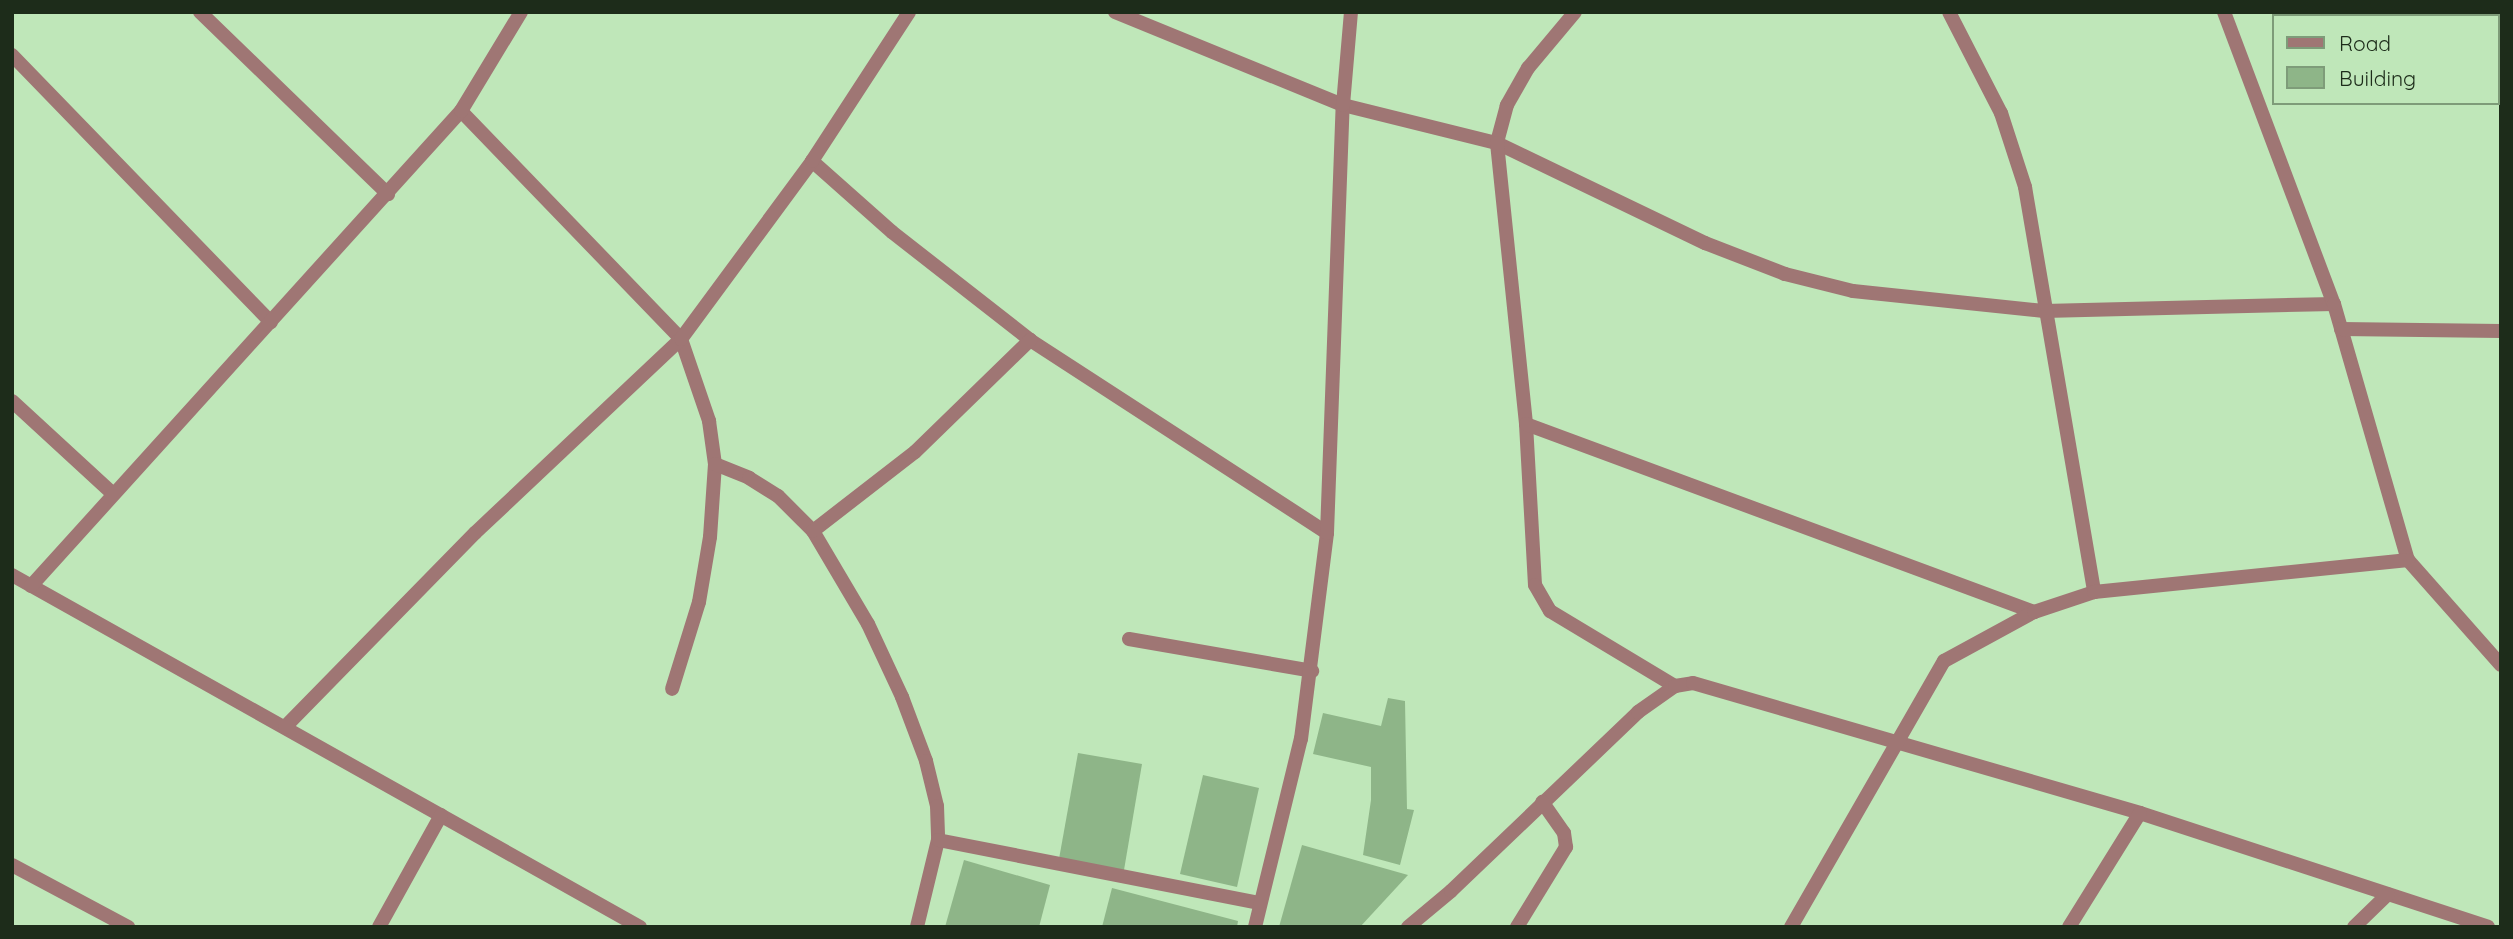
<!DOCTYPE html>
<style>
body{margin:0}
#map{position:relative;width:2513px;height:939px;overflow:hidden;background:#bfe7b9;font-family:Quicksand,sans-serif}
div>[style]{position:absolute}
.building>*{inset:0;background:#8eb588}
.street>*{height:14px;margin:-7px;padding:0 7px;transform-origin:7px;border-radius:7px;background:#9f7674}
span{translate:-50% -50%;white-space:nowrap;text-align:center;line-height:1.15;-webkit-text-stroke:6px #bfe7b9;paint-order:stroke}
.frame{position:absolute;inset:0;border:14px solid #1d2c1a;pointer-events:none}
.legend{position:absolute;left:2272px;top:14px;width:228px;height:91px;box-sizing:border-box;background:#bfe7b9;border:2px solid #7e9c79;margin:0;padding:9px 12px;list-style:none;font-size:21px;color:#1d2c1a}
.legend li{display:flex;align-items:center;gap:14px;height:35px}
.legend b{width:35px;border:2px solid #7e9c79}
</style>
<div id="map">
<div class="building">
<i style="clip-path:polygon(1388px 698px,1405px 701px,1407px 809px,1414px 810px,1400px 865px,1363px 855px,1371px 800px,1371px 767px,1313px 754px,1323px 713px,1381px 726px)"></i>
<i style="clip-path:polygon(1078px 753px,1142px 764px,1124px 870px,1059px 859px)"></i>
<i style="clip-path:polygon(1203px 775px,1259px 788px,1237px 887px,1180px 874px)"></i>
<i style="clip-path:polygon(1302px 845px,1408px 875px,1360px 927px,1279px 927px)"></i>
<i style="clip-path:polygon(964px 860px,1050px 885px,1039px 927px,945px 927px)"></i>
<i style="clip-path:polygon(1112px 888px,1238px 921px,1237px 927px,1102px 927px)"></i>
</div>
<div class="street">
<i style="left:200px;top:12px;width:262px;rotate:44.1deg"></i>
<i style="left:1115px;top:12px;width:246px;rotate:22.2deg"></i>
<i style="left:1343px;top:105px;width:159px;rotate:13.9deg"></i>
<i style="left:1497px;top:143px;width:231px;rotate:25.7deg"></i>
<i style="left:1705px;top:243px;width:86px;rotate:21.2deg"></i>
<i style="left:1785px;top:274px;width:70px;rotate:14deg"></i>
<i style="left:1853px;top:291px;width:192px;rotate:6deg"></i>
<i style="left:2044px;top:311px;width:290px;rotate:-1.4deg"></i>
<i style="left:1575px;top:12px;width:73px;rotate:130deg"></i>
<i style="left:1528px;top:68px;width:43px;rotate:119.6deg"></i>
<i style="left:1507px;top:105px;width:39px;rotate:105deg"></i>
<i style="left:1497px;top:143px;width:282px;rotate:84.1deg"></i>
<i style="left:1526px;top:424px;width:161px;rotate:86.8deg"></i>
<i style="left:1535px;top:585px;width:30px;rotate:60deg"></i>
<i style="left:1550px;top:611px;width:146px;rotate:31deg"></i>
<i style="left:1949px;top:12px;width:114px;rotate:62.8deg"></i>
<i style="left:2001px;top:113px;width:78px;rotate:72deg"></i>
<i style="left:2025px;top:187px;width:411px;rotate:80.3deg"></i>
<i style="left:2224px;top:12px;width:312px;rotate:69.4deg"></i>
<i style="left:2334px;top:304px;width:266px;rotate:73.9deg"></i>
<i style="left:2408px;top:560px;width:140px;rotate:48.5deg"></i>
<i style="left:12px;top:55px;width:372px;rotate:45.9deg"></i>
<i style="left:461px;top:111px;width:317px;rotate:46deg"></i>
<i style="left:681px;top:339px;width:87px;rotate:71.1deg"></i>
<i style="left:709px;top:421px;width:43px;rotate:82.1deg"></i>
<i style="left:715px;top:464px;width:73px;rotate:93.9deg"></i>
<i style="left:710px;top:537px;width:66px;rotate:99.6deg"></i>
<i style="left:699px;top:602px;width:91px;rotate:107.2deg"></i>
<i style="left:812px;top:161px;width:107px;rotate:41.6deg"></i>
<i style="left:892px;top:232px;width:175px;rotate:38deg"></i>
<i style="left:1030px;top:340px;width:354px;rotate:33deg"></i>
<i style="left:2341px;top:329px;width:160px;rotate:0.7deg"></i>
<i style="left:12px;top:401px;width:137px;rotate:42.6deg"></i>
<i style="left:1526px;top:424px;width:542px;rotate:20.31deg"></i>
<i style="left:715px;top:464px;width:37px;rotate:22deg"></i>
<i style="left:749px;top:478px;width:34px;rotate:32deg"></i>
<i style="left:778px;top:496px;width:49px;rotate:45deg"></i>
<i style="left:813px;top:531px;width:108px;rotate:59.4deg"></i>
<i style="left:868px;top:624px;width:81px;rotate:65deg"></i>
<i style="left:902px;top:697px;width:68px;rotate:69.4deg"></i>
<i style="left:926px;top:761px;width:46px;rotate:76.3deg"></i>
<i style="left:937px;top:806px;width:34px;rotate:88deg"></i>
<i style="left:938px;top:840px;width:89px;rotate:103.6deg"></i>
<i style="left:813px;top:531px;width:129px;rotate:-37.8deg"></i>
<i style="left:915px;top:452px;width:161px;rotate:-44.2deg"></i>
<i style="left:12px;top:575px;width:720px;rotate:29.27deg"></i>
<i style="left:31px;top:586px;width:641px;rotate:-47.85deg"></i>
<i style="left:461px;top:111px;width:116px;rotate:-58.8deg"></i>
<i style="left:1129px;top:639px;width:186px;rotate:9.9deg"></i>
<i style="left:285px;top:727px;width:272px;rotate:-45.6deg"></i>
<i style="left:475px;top:533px;width:283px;rotate:-43.3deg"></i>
<i style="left:681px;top:339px;width:221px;rotate:-53.6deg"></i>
<i style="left:812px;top:161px;width:178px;rotate:-56.9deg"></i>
<i style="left:938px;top:840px;width:328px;rotate:11.1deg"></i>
<i style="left:12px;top:865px;width:132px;rotate:28.1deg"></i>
<i style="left:379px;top:927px;width:128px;rotate:-61deg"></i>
<i style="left:1255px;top:927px;width:194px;rotate:-76.3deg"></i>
<i style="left:1301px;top:739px;width:208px;rotate:-82.8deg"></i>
<i style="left:1327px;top:533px;width:428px;rotate:-87.9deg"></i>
<i style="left:1343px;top:105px;width:93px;rotate:-85.1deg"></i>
<i style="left:1408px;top:927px;width:56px;rotate:-39.9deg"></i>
<i style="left:1451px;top:891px;width:259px;rotate:-43.7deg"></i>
<i style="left:1638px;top:712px;width:45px;rotate:-35.1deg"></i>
<i style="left:1675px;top:686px;width:18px;rotate:-9deg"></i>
<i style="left:1693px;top:683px;width:466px;rotate:16.2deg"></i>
<i style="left:2140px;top:813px;width:366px;rotate:18.1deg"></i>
<i style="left:1517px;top:927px;width:94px;rotate:-58.5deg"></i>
<i style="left:1566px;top:847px;width:14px;rotate:-98deg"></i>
<i style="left:1564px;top:833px;width:38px;rotate:-125deg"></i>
<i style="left:1791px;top:927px;width:307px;rotate:-60.1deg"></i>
<i style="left:1944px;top:661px;width:102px;rotate:-28.6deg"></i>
<i style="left:2034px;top:612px;width:63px;rotate:-18.4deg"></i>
<i style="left:2094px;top:592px;width:316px;rotate:-5.8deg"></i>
<i style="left:2069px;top:927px;width:134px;rotate:-58.1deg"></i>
<i style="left:2354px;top:927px;width:47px;rotate:-44.1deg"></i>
</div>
<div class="frame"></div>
<ul class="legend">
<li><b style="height:9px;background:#9f7674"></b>Road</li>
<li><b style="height:19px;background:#8eb588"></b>Building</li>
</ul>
</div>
